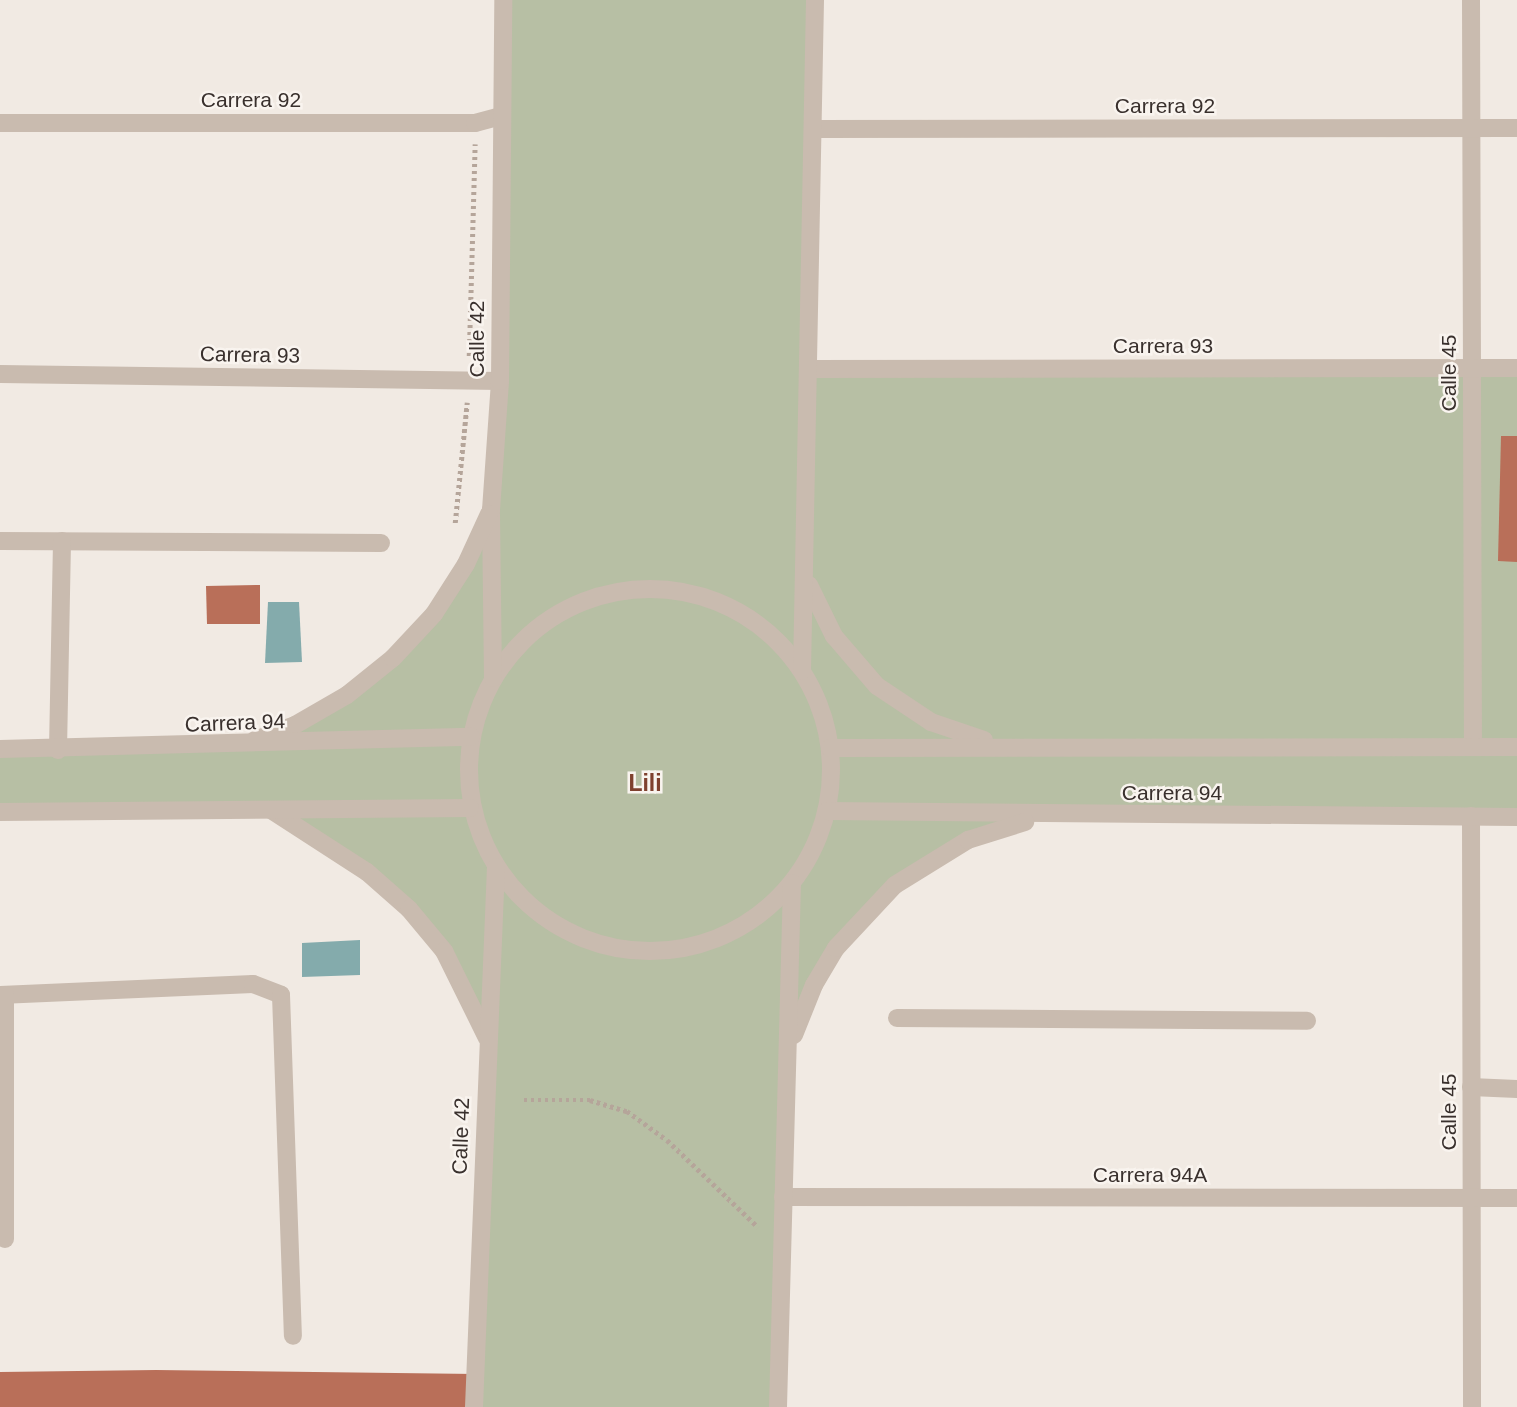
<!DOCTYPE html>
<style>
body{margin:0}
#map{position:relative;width:1517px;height:1407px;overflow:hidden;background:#f1eae3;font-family:Arial,sans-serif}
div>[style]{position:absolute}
.green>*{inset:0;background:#b7bfa4}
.water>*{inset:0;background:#84abac}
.building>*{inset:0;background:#b96f59}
.path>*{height:4.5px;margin-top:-2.25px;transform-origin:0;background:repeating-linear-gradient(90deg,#b5a59a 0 3.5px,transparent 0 7px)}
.service>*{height:18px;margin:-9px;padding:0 9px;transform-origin:9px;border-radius:9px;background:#c9bbaf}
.minor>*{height:18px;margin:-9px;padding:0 9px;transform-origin:9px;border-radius:9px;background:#c9bbaf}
.tertiary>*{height:18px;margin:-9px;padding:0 9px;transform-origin:9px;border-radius:9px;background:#c9bbaf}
.tertiary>.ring{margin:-9px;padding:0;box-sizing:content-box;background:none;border:18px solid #c9bbaf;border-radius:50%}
span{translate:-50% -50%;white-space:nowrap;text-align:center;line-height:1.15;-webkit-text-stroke:5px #f9f4ef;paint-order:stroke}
.street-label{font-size:21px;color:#39302d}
.neighbourhood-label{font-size:23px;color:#7f402e;font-weight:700}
</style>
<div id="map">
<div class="green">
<i style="clip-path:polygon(503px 0,815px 0,810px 369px,1517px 368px,1517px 817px,1051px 816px,968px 840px,863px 915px,796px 1024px,778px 1407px,474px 1407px,488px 1040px,409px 909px,271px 810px,0 812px,0 749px,239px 746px,347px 695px,434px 614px,491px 510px)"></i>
</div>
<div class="water">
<i style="clip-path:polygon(268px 602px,299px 602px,302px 662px,265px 663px)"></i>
<i style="clip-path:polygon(360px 940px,360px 975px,302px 977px,302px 943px)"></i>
</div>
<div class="building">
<i style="clip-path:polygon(1501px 436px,1517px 436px,1517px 562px,1498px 561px)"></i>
<i style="clip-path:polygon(260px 585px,260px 624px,207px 624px,206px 586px)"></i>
<i style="clip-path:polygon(156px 1370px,476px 1374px,474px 1407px,0 1407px,0 1372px)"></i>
</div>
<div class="path">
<i style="left:469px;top:356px;width:212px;rotate:-88.4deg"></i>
<i style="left:455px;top:523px;width:121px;rotate:-84.3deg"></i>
<i style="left:524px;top:1100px;width:66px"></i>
<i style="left:590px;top:1100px;width:39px;rotate:17deg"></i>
<i style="left:627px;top:1111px;width:49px;rotate:35.9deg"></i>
<i style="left:667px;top:1140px;width:126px;rotate:43.7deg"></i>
</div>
<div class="service">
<i style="left:0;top:541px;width:381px;rotate:0.3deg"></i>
<i style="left:58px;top:750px;width:209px;rotate:-88.9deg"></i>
<i style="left:0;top:995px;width:253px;rotate:-2.5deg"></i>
<i style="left:253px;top:984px;width:30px;rotate:21deg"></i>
<i style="left:281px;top:995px;width:341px;rotate:88deg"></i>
<i style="left:5px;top:995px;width:244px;rotate:90deg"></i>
<i style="left:897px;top:1018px;width:410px;rotate:0.4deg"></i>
<i style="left:1471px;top:1087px;width:46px;rotate:2.5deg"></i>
</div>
<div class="minor">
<i style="left:1471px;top:0;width:747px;rotate:89.85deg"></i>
<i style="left:0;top:123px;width:475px"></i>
<i style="left:475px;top:123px;width:27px;rotate:-15deg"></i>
<i style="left:814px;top:129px;width:703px;rotate:-0.08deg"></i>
<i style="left:809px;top:369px;width:708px;rotate:-0.08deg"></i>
<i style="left:0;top:374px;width:500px;rotate:0.8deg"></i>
<i style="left:1471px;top:816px;width:591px;rotate:89.9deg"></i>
<i style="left:783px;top:1197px;width:734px;rotate:0.08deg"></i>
</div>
<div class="tertiary">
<i style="left:809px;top:585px;width:57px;rotate:63.9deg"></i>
<i style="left:834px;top:636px;width:66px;rotate:49.3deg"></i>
<i style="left:877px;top:686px;width:65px;rotate:33.7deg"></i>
<i style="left:931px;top:722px;width:56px;rotate:18.8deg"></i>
<i class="ring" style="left:469px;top:589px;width:344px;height:344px"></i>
<i style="left:802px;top:671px;width:671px;rotate:-88.89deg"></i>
<i style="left:493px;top:678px;width:168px;rotate:-90.7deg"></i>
<i style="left:491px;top:510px;width:129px;rotate:-86deg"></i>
<i style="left:500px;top:381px;width:381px;rotate:-89.5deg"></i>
<i style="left:255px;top:740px;width:43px;rotate:-20.6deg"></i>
<i style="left:295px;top:725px;width:60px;rotate:-30deg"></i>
<i style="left:347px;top:695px;width:59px;rotate:-38.8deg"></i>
<i style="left:393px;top:658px;width:60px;rotate:-47deg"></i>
<i style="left:434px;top:614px;width:59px;rotate:-57.4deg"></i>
<i style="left:466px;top:564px;width:55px;rotate:-65.3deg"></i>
<i style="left:830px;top:748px;width:687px;rotate:-0.08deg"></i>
<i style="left:0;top:749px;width:471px;rotate:-1.5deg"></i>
<i style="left:271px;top:810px;width:114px;rotate:32.9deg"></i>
<i style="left:367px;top:872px;width:56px;rotate:41.4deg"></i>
<i style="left:409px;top:909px;width:55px;rotate:50.2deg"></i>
<i style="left:444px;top:951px;width:97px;rotate:63.7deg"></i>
<i style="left:827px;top:811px;width:690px;rotate:0.5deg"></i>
<i style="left:0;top:812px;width:470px;rotate:-0.5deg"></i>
<i style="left:794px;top:1035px;width:54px;rotate:-68.2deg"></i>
<i style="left:814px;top:985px;width:43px;rotate:-59.3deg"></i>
<i style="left:836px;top:948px;width:86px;rotate:-46.9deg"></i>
<i style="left:895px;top:885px;width:86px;rotate:-31.7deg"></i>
<i style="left:968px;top:840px;width:60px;rotate:-17.5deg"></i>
<i style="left:474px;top:1407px;width:540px;rotate:-87.67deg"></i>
<i style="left:778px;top:1407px;width:524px;rotate:-88.47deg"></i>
</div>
<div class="street-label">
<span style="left:251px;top:100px">Carrera 92</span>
<span style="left:1165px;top:106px">Carrera 92</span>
<span style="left:477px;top:339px;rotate:-90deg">Calle 42</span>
<span style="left:1163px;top:346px">Carrera 93</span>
<span style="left:250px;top:355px;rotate:1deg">Carrera 93</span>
<span style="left:1449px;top:373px;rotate:-90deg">Calle 45</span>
<span style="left:235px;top:723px;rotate:-2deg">Carrera 94</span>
<span style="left:1172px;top:793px">Carrera 94</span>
<span style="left:1449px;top:1112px;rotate:-90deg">Calle 45</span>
<span style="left:461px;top:1136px;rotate:-88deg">Calle 42</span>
<span style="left:1150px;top:1175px">Carrera 94A</span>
</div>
<div class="neighbourhood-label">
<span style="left:645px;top:783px">Lili</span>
</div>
</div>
